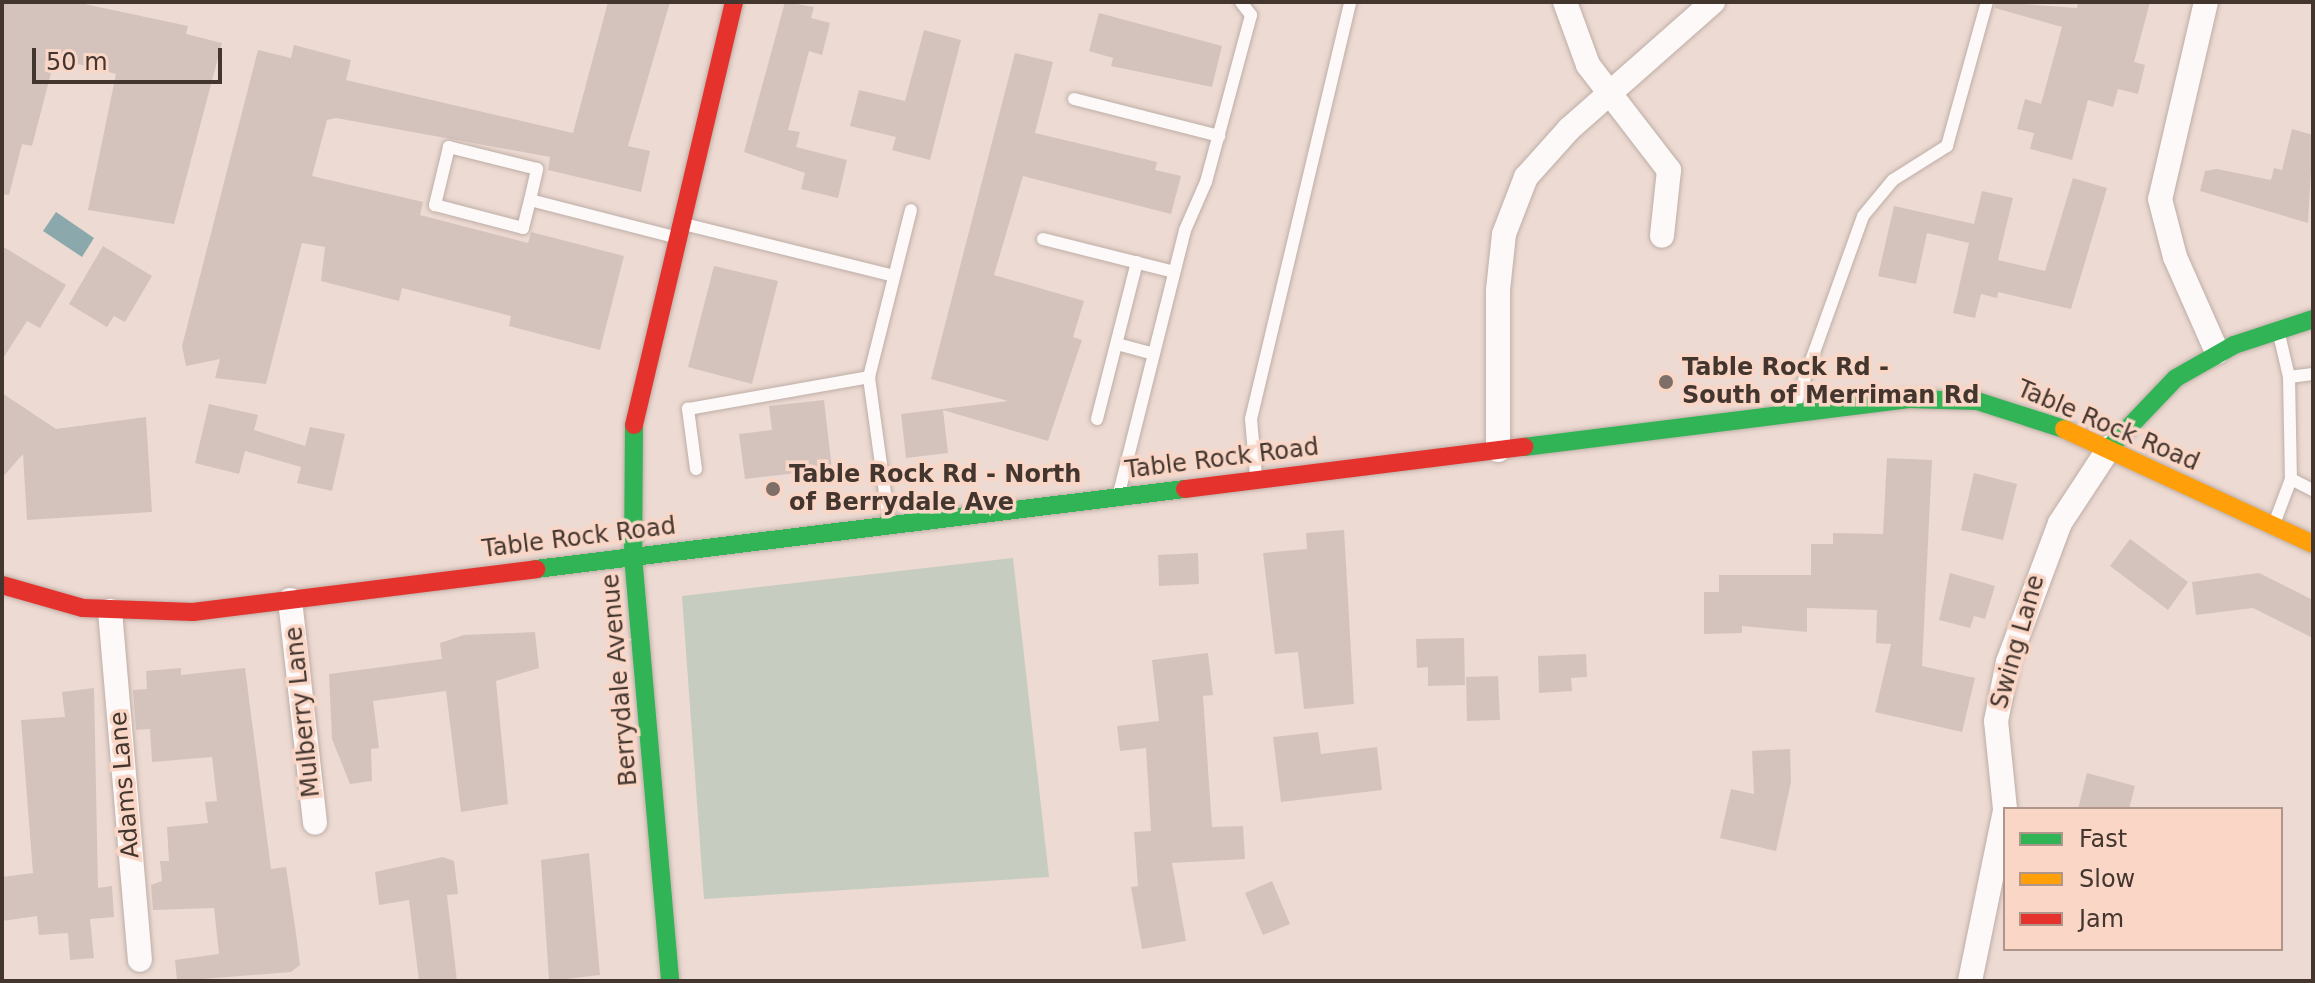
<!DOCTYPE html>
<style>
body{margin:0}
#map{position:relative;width:2315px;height:983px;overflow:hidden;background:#eddad2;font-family:"DejaVu Sans",sans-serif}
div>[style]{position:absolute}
.green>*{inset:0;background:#c6ccbf}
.water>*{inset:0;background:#8ba8ad}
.building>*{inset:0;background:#d4c3bd}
.roads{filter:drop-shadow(0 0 2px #bdaea7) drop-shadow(0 0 2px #bdaea7)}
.lane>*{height:12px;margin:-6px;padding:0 6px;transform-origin:6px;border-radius:6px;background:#fcf9f8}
.street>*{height:24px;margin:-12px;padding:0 12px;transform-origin:12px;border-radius:12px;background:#fcf9f8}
.fast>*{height:18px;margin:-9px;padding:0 9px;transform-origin:9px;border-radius:9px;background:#30b455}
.slow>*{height:18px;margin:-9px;padding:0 9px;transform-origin:9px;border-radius:9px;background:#ff9f0a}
.jam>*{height:18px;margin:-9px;padding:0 9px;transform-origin:9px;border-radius:9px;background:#e5322d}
.dots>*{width:22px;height:22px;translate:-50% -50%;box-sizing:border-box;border:4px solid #f9d6c6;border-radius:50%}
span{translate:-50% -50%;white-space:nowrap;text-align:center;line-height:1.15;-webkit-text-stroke:7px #f9d6c6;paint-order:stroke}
.poi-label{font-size:24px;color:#43362f;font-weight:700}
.left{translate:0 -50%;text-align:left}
.street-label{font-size:24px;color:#43362f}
.frame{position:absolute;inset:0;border:4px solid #43362f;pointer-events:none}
.legend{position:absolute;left:2003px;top:807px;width:280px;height:144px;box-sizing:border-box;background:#f9d6c6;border:2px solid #b0968a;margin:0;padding:10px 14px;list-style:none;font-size:24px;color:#43362f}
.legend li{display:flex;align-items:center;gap:16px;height:40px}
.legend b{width:40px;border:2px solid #b0968a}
.scale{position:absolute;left:32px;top:48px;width:190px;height:36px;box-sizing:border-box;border:4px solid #43362f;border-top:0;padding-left:10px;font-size:24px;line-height:28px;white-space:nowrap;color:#43362f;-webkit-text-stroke:6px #f9d6c6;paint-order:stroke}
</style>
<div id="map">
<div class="green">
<i style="clip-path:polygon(1013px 558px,1049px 877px,704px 899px,682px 596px)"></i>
</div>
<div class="water">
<i style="clip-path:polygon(56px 212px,94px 238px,82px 257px,43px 231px)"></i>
</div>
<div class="building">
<i style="clip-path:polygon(2px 2px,75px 2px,188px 26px,186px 34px,222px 43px,174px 224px,88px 210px,116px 74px,55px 58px,32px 146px,22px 144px,9px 195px,2px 194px)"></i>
<i style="clip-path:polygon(608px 2px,670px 2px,628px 146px,650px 151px,641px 192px,548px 170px,550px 157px,336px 118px,327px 120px,312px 176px,423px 202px,420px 215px,528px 243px,531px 232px,624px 256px,600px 350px,509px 326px,511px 316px,402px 288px,399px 301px,321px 281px,325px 247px,302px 243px,266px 384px,215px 378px,220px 359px,186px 366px,182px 346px,258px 50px,291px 58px,294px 45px,351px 60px,346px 80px,573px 133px)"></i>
<i style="clip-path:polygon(785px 2px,814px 7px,811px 18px,830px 23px,822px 55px,809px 51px,788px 130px,800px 132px,796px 147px,847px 160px,838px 198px,801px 189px,805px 173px,744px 152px)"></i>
<i style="clip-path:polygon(1996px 2px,2077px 8px,2078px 2px,2150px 2px,2134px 62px,2145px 65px,2138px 94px,2118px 89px,2113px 107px,2088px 100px,2072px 160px,2030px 149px,2034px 133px,2017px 129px,2025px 99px,2041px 104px,2062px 27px,1995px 8px)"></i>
<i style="clip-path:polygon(1099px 13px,1222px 46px,1212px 87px,1111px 66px,1113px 58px,1089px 51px)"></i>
<i style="clip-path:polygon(924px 30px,961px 40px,930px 160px,892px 150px,896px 137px,850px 126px,859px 90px,905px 101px)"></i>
<i style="clip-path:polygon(1015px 53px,1053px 62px,1035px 133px,1157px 162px,1155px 170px,1181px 176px,1171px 214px,1023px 176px,994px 275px,1084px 301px,1073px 337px,1082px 340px,1048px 441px,943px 410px,948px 453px,906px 458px,901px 414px,1008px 401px,931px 379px)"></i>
<i style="clip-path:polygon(2292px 129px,2313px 135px,2308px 223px,2200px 191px,2205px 171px,2217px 169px,2271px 180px,2274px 168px,2282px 170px)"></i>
<i style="clip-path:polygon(2073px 178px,2107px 188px,2071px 309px,1998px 292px,1997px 298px,1981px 294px,1975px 318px,1953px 313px,1969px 243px,1927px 233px,1916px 284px,1878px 276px,1894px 206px,1974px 224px,1982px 191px,2013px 198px,1998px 260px,2045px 271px)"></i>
<i style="clip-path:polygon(2px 246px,66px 285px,40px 328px,27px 321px,2px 360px)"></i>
<i style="clip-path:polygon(103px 246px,152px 276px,125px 322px,114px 316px,107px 327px,69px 304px)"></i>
<i style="clip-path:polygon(714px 266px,778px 281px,752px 384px,688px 367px)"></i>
<i style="clip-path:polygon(2px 393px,56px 429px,146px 417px,152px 512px,27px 520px,23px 454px,2px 478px)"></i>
<i style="clip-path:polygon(824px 400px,832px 469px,745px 479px,739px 434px,772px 430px,769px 406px)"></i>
<i style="clip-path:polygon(209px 404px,258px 415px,254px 430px,305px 446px,310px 427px,345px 434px,332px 491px,297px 483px,301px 467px,245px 451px,239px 474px,195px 463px)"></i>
<i style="clip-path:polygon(1887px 458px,1932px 460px,1922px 666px,1975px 678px,1962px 732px,1875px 712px,1891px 644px,1876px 643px,1877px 610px,1807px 608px,1807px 632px,1742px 626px,1742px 633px,1704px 634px,1704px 592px,1719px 592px,1719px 575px,1811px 575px,1811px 544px,1833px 544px,1833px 533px,1883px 534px)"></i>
<i style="clip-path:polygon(1974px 473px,2017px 484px,2003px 540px,1961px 530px)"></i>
<i style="clip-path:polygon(1344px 530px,1354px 704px,1304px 709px,1298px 652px,1275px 654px,1263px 553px,1307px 549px,1306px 533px)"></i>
<i style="clip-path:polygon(2130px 539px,2188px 582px,2168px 610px,2110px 566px)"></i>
<i style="clip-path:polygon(1198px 553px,1199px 584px,1159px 586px,1158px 555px)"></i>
<i style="clip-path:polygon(1950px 573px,1995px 586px,1985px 619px,1974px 616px,1970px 628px,1939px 620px)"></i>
<i style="clip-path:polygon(2259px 573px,2313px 600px,2313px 638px,2253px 608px,2196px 615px,2192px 582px)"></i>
<i style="clip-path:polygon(535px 632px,539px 668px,496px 681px,508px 804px,461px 812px,446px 691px,373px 701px,379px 748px,371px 749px,372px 781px,350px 784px,332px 739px,329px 674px,442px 659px,440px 643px,464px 635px)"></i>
<i style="clip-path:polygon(1464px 638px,1465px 685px,1428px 686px,1428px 667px,1417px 668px,1416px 639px)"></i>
<i style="clip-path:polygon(1208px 653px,1213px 695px,1203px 696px,1212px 827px,1243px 826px,1245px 859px,1172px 863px,1186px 941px,1142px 949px,1131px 887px,1138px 886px,1134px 832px,1151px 831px,1146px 748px,1120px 751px,1117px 726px,1159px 721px,1152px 660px)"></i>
<i style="clip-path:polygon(1586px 654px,1587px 677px,1571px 678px,1572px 691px,1539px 693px,1538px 656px)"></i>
<i style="clip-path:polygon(181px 668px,181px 675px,245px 668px,271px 869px,286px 867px,296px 933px,300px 965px,291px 972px,177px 981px,175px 960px,219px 954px,214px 908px,153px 910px,151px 885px,162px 881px,160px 861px,169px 861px,167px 827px,208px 823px,205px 802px,217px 801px,212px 757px,152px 762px,150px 729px,136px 730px,133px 690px,147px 689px,146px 671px)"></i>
<i style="clip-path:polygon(1498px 676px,1500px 720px,1467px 721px,1466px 677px)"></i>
<i style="clip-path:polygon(94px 688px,98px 888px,112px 886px,114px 917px,90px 919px,94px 958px,70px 960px,68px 933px,39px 935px,37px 916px,2px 921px,2px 877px,33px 873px,21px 720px,65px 717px,62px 692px)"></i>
<i style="clip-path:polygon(1318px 732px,1321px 754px,1377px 747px,1382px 790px,1281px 802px,1273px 737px)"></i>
<i style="clip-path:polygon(1790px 749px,1791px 782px,1776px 851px,1720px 838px,1731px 789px,1754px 794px,1752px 751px)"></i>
<i style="clip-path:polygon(2087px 773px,2135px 786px,2129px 809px,2078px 809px)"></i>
<i style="clip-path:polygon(589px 853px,600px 975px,549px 981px,541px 860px)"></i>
<i style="clip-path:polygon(443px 857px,454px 861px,458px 894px,447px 895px,457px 981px,419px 981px,409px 900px,379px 905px,375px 872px)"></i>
<i style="clip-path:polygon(1272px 881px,1290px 924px,1263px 935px,1245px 893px)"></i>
</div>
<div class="roads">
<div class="lane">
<i style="left:1074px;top:99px;width:150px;rotate:14.3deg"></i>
<i style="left:530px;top:200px;width:32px;rotate:-77deg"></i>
<i style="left:537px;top:169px;width:91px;rotate:-166deg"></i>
<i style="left:449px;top:147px;width:60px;rotate:103.6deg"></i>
<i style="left:435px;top:205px;width:91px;rotate:14.6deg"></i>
<i style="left:523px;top:228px;width:29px;rotate:-76deg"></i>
<i style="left:530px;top:200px;width:149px;rotate:14.4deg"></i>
<i style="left:680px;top:223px;width:220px;rotate:13.9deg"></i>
<i style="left:1043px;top:239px;width:135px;rotate:14.1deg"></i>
<i style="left:2279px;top:334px;width:44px;rotate:76.9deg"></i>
<i style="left:2289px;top:377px;width:24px;rotate:-7deg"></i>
<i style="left:1117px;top:344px;width:38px;rotate:15deg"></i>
<i style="left:2289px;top:377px;width:102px;rotate:88.9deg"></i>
<i style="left:2291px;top:479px;width:25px;rotate:27deg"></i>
<i style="left:1794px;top:408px;width:204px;rotate:-70.2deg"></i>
<i style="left:1863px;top:216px;width:47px;rotate:-50.2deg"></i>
<i style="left:1893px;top:180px;width:64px;rotate:-32.2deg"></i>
<i style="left:1947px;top:146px;width:149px;rotate:-74.5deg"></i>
<i style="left:1097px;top:419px;width:162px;rotate:-75.7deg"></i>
<i style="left:696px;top:469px;width:61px;rotate:-97.6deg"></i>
<i style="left:688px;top:409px;width:184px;rotate:-10deg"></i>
<i style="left:1256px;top:476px;width:57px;rotate:-95deg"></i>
<i style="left:1251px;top:419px;width:429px;rotate:-76.6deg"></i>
<i style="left:1119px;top:493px;width:271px;rotate:-75.9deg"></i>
<i style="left:1185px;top:230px;width:52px;rotate:-66.4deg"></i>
<i style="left:1206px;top:182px;width:173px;rotate:-74.9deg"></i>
<i style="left:1251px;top:15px;width:16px;rotate:-128deg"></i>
<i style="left:889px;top:522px;width:146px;rotate:-97.9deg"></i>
<i style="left:869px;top:377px;width:172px;rotate:-75.9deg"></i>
<i style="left:2274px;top:524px;width:48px;rotate:-69.3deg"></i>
</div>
<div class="street">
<i style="left:1565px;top:2px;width:67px;rotate:69.9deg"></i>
<i style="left:1588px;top:65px;width:133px;rotate:52.4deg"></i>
<i style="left:1669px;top:170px;width:66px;rotate:96.1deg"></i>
<i style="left:2206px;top:2px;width:202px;rotate:103.1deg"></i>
<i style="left:2160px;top:199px;width:60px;rotate:75.5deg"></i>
<i style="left:2175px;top:257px;width:104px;rotate:66.1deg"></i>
<i style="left:1498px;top:450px;width:160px;rotate:-90deg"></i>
<i style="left:1498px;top:290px;width:56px;rotate:-83.9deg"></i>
<i style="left:1504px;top:234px;width:61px;rotate:-68.9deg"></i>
<i style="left:1526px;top:177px;width:64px;rotate:-48.1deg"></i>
<i style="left:1569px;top:129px;width:192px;rotate:-41.4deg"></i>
<i style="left:290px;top:600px;width:224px;rotate:83.6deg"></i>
<i style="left:110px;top:611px;width:350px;rotate:85.1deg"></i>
<i style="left:2005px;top:809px;width:88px;rotate:-95.8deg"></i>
<i style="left:1996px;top:721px;width:60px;rotate:-78.5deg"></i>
<i style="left:2008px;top:662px;width:148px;rotate:-69.5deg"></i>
<i style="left:2060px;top:523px;width:91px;rotate:-56.7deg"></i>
<i style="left:1970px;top:981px;width:174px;rotate:-78.4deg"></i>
</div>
<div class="fast">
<i style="left:634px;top:425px;width:131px;rotate:90.4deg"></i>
<i style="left:633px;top:556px;width:427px;rotate:85deg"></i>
<i style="left:1524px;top:447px;width:386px;rotate:-7.1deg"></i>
<i style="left:1907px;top:399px;width:70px;rotate:1.6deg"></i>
<i style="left:1977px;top:401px;width:91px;rotate:17.8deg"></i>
<i style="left:2110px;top:447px;width:95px;rotate:-46.3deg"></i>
<i style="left:2176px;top:378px;width:67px;rotate:-29.6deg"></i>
<i style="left:2234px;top:345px;width:83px;rotate:-18.2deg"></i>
<i style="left:536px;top:569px;width:654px;rotate:-7.03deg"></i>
</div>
<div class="slow">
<i style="left:2064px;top:429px;width:274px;rotate:24.8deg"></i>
</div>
<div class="jam">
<i style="left:634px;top:425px;width:435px;rotate:-76.7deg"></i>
<i style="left:1185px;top:489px;width:342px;rotate:-7.1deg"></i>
<i style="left:2px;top:585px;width:84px;rotate:15.9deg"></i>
<i style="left:83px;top:608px;width:110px;rotate:2.1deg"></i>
<i style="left:193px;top:612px;width:346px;rotate:-7.1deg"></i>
</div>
</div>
<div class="dots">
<i style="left:1666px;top:382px;background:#7e6f68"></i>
<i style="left:773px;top:489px;background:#7e6f68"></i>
</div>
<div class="poi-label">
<span class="left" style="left:1682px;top:382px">Table Rock Rd -<br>South of Merriman Rd</span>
<span class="left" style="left:789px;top:489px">Table Rock Rd - North<br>of Berrydale Ave</span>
</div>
<div class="street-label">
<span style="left:2108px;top:426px;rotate:23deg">Table Rock Road</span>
<span style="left:1222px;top:459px;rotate:-7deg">Table Rock Road</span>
<span style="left:579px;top:538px;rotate:-7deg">Table Rock Road</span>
<span style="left:2018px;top:642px;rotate:-74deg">Swing Lane</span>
<span style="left:620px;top:680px;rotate:-95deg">Berrydale Avenue</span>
<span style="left:303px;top:712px;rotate:-96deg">Mulberry Lane</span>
<span style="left:125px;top:785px;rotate:-95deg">Adams Lane</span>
</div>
<div class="frame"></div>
<ul class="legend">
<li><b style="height:10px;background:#30b455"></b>Fast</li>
<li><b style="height:10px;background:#ff9f0a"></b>Slow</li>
<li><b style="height:10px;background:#e5322d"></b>Jam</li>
</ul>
<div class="scale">50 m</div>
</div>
